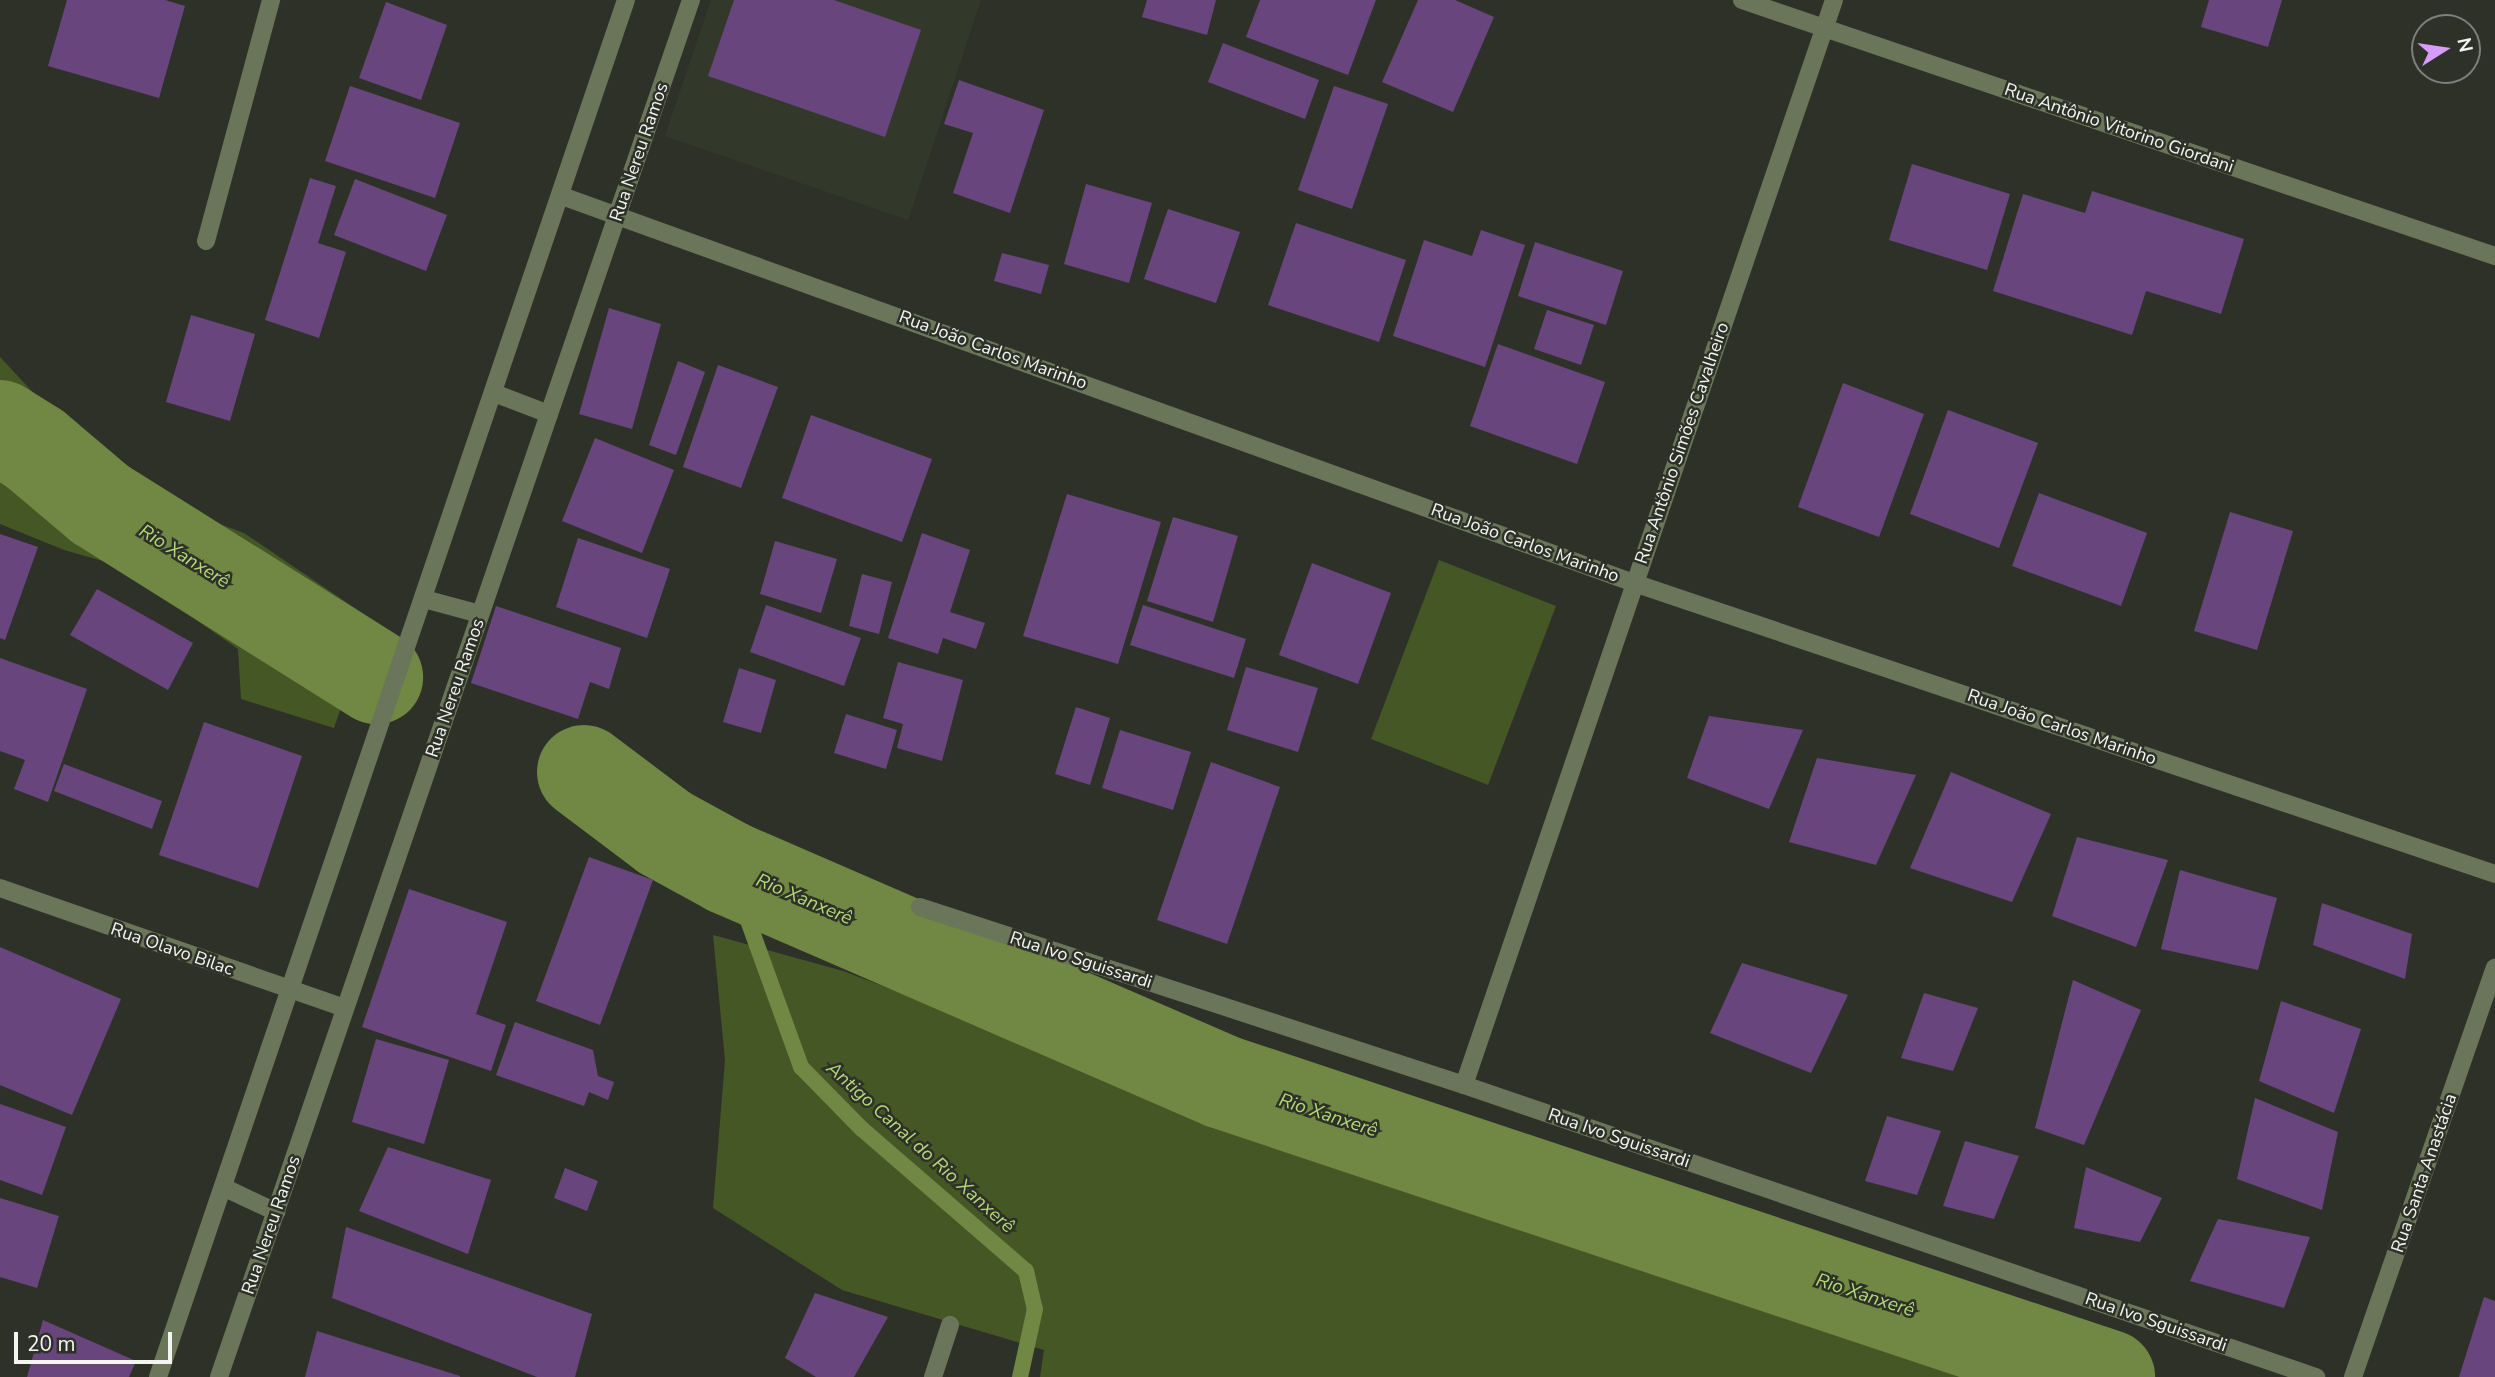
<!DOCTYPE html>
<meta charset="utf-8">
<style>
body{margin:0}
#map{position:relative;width:2495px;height:1377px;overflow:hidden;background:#2e3128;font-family:"Nunito Sans",sans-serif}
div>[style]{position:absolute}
.built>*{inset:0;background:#33392a}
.green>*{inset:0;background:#465726}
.stream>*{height:16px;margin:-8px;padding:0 8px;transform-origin:8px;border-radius:8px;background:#708843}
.river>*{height:94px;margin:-47px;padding:0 47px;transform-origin:47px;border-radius:47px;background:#708843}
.building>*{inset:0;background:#69457e}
.minor>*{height:18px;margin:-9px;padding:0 9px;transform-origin:9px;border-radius:9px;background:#6a7559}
.tertiary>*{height:18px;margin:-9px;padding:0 9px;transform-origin:9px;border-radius:9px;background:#6a7559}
span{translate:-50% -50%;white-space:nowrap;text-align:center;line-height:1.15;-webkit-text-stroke:5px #2e3128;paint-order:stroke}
.street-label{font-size:18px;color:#f3f6f0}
.water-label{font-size:19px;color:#b5d877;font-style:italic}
.north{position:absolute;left:2411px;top:14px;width:70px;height:70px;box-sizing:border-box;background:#2e3128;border:2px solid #7d8078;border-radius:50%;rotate:78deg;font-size:19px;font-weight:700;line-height:28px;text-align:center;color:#f3f6f0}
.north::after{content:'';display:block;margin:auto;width:24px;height:32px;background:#d79bf9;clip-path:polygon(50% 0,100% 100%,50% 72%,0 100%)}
.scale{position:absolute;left:14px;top:1332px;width:158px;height:32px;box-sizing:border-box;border:4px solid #f3f6f0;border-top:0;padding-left:9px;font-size:21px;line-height:24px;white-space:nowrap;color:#f3f6f0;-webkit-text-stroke:5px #2e3128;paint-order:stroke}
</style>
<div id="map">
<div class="built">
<i style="clip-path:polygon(711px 0,981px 0,908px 220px,665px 136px)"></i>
</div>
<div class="green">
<i style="clip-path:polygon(0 357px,122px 488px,244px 533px,371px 619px,334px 728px,241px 699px,238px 649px,117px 565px,64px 550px,0 524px)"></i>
<i style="clip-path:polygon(1439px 560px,1556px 606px,1488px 785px,1371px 739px)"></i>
<i style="clip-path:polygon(713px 935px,843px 971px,1456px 1203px,1988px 1377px,1040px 1377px,1044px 1350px,842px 1290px,713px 1208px,725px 1060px)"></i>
</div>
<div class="stream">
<i style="left:729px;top:868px;width:212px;rotate:70.1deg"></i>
<i style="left:801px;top:1067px;width:87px;rotate:45.5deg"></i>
<i style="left:862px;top:1129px;width:217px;rotate:40.9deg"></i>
<i style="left:1026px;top:1271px;width:39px;rotate:77deg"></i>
<i style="left:1035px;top:1309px;width:70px;rotate:102.4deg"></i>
</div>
<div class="river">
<i style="left:0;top:427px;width:41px;rotate:32.2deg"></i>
<i style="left:35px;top:449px;width:85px;rotate:40.2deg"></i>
<i style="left:100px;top:504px;width:326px;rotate:32.1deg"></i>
<i style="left:584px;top:772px;width:101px;rotate:37deg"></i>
<i style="left:665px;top:833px;width:73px;rotate:28.7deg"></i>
<i style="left:729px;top:868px;width:538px;rotate:23.42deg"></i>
<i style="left:1223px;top:1082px;width:933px;rotate:18.43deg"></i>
</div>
<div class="building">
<i style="clip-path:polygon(67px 0,165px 0,185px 6px,159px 98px,48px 66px)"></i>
<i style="clip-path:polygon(734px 0,834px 0,921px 30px,885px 137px,708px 76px)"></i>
<i style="clip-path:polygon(1147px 0,1216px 0,1207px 35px,1142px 17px)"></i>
<i style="clip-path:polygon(1260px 0,1376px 0,1348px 75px,1246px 37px)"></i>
<i style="clip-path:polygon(1418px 0,1455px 0,1494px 17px,1453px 112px,1382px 82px)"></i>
<i style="clip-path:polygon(2209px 0,2282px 0,2268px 47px,2201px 27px)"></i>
<i style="clip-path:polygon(386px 2px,447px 25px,421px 100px,359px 78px)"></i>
<i style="clip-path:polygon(1223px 43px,1319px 80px,1305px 119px,1208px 82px)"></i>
<i style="clip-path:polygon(959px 80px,1044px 110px,1010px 213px,953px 193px,973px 133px,944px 124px)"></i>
<i style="clip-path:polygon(350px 86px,460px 123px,435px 198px,325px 161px)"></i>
<i style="clip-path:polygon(1334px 86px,1388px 104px,1352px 209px,1298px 190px)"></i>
<i style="clip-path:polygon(1912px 164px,2010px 194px,1987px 270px,1889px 240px)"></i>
<i style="clip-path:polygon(310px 178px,336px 186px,318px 243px,346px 252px,319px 338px,265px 320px)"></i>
<i style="clip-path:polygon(355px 179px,447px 215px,426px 271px,334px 235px)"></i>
<i style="clip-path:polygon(1086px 184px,1152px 203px,1129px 283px,1064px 264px)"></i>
<i style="clip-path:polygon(2092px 191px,2244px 239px,2221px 314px,2146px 291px,2132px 335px,1993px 291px,2023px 194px,2085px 213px)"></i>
<i style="clip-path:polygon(1168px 209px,1240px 232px,1216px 303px,1144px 279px)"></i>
<i style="clip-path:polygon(1296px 223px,1406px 260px,1379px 342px,1268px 305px)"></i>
<i style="clip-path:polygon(1481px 230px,1525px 245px,1485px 367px,1393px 336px,1424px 240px,1472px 256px)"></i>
<i style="clip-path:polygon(1535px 242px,1623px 271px,1606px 325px,1518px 296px)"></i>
<i style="clip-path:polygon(1002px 253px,1049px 265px,1041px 294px,994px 281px)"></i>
<i style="clip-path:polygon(609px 308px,661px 324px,632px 429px,579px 414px)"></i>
<i style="clip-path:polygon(1547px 310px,1594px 325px,1581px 365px,1534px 349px)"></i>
<i style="clip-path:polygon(191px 315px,255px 334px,230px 421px,166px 402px)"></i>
<i style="clip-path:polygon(1498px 344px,1605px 382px,1577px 464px,1470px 426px)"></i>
<i style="clip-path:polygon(678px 361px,705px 372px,676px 455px,649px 445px)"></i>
<i style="clip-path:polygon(718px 365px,778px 387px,741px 488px,683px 467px)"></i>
<i style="clip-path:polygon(1843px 383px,1924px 414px,1879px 537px,1798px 507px)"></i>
<i style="clip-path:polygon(1948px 410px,2038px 443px,1999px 548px,1910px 514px)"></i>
<i style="clip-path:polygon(811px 415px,932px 459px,902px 542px,782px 498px)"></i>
<i style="clip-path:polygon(595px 438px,674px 470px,642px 553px,562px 521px)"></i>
<i style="clip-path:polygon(2039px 493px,2147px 533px,2121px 606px,2012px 566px)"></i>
<i style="clip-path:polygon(1067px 494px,1161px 522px,1118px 664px,1023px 636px)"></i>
<i style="clip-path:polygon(2230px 512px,2293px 531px,2257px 650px,2194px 631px)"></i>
<i style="clip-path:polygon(1173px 517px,1238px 536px,1213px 622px,1147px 601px)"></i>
<i style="clip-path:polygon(922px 533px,970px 550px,950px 612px,985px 623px,976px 649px,943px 638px,938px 654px,888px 638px)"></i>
<i style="clip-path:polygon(0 534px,38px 547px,5px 640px,0 638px)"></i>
<i style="clip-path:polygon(578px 538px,670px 569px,647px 638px,556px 607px)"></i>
<i style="clip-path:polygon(775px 541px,837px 559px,821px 613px,760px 594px)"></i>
<i style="clip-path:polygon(1312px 563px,1391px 593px,1358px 684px,1279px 655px)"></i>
<i style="clip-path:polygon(862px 574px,892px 582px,879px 634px,849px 626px)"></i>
<i style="clip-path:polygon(97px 589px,193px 643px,168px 690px,70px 635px)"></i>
<i style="clip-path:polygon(766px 605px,861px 638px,844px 686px,750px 652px)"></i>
<i style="clip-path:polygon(1143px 605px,1246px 639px,1234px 678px,1130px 645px)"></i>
<i style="clip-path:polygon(496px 606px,621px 648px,609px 689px,590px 682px,578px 719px,471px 683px)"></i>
<i style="clip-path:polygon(0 658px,87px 689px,48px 802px,14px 789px,25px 760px,0 751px)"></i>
<i style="clip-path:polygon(898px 662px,963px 680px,942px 761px,897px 748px,903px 724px,883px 718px)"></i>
<i style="clip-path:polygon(1246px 667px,1318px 688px,1298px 752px,1227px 730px)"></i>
<i style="clip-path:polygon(739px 668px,776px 680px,761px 733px,723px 722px)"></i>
<i style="clip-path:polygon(1076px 707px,1110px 718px,1090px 785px,1055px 774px)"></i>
<i style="clip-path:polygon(846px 714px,897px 730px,886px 769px,834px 753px)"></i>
<i style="clip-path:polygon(1709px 716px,1803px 730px,1769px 809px,1687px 778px)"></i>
<i style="clip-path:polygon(204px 722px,302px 756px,258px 888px,159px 855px)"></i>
<i style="clip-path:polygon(1120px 730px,1191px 752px,1173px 810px,1102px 788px)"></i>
<i style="clip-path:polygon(1817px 758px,1916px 775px,1876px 865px,1789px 842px)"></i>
<i style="clip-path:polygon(1211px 762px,1280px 787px,1227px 944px,1157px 920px)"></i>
<i style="clip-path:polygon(64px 764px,162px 801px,152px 829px,54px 791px)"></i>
<i style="clip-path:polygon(1951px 772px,2051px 814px,2012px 902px,1910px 868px)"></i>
<i style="clip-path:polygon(2077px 837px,2168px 860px,2136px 947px,2052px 916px)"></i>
<i style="clip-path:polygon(589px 857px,653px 880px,600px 1025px,536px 1001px)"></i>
<i style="clip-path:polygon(2180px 870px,2277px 898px,2258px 970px,2161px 949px)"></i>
<i style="clip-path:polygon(409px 889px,507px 922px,476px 1014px,506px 1025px,491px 1071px,362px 1027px)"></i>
<i style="clip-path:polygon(2322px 903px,2412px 934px,2405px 979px,2313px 945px)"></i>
<i style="clip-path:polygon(0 947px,121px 999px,72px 1115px,0 1085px)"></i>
<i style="clip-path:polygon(1742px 963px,1848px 995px,1811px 1073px,1710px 1033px)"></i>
<i style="clip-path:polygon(2073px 980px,2141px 1010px,2084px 1145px,2035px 1128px)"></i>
<i style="clip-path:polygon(1924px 993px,1978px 1008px,1953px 1071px,1901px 1058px)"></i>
<i style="clip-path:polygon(2281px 1001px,2361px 1029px,2334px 1113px,2259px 1081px)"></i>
<i style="clip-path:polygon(515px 1022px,593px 1050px,598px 1076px,614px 1082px,608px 1100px,589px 1092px,584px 1106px,496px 1075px)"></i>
<i style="clip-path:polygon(376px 1039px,449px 1060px,424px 1144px,352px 1122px)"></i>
<i style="clip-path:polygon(2255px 1098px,2338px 1132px,2322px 1210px,2237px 1179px)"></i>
<i style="clip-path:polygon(0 1104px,66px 1127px,42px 1195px,0 1180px)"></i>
<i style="clip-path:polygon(1887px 1116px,1941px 1131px,1917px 1195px,1865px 1181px)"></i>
<i style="clip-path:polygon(1965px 1141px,2019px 1156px,1994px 1219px,1943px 1206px)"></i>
<i style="clip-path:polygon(388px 1147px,491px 1180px,468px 1254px,359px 1211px)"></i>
<i style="clip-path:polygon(2086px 1167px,2162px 1198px,2140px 1242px,2074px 1228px)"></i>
<i style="clip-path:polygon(565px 1168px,598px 1181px,587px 1211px,554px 1198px)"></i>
<i style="clip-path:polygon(0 1198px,59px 1216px,37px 1288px,0 1277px)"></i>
<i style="clip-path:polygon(2218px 1219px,2310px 1237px,2284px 1308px,2190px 1281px)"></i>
<i style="clip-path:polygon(346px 1227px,592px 1314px,575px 1377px,537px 1377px,332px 1298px)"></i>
<i style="clip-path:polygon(815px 1293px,888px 1317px,854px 1377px,816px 1377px,785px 1358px)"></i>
<i style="clip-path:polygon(2484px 1297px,2495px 1301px,2495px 1377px,2459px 1377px)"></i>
<i style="clip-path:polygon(43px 1320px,136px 1361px,129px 1377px,27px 1377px)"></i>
<i style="clip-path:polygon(317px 1331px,460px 1376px,460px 1377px,305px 1377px)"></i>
</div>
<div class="minor">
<i style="left:562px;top:196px;width:1140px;rotate:19.85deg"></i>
<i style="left:1634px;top:583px;width:909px;rotate:18.67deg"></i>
<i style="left:206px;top:241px;width:250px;rotate:-74.9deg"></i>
<i style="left:0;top:888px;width:365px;rotate:19.2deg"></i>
<i style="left:920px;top:907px;width:572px;rotate:18.12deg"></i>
<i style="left:1464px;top:1085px;width:901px;rotate:18.92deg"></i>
<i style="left:1464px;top:1085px;width:1146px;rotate:-71.17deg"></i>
<i style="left:933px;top:1377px;width:55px;rotate:-71.9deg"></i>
<i style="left:2353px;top:1377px;width:433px;rotate:-70.9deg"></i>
</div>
<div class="tertiary">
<i style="left:1742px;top:0;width:795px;rotate:18.78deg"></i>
<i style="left:494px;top:393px;width:59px;rotate:20.9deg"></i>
<i style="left:424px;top:599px;width:58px;rotate:15deg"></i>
<i style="left:223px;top:1187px;width:59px;rotate:25.3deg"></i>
<i style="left:158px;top:1377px;width:1454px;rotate:-71.23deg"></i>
<i style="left:219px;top:1377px;width:1456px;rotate:-71.08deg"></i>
</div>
<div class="street-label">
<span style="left:2119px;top:128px;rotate:19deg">Rua Antônio Vitorino Giordani</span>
<span style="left:639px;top:152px;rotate:-71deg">Rua Nereu Ramos</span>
<span style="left:993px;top:350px;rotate:20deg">Rua João Carlos Marinho</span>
<span style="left:1682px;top:443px;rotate:-71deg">Rua Antônio Simões Cavalheiro</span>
<span style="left:1525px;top:543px;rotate:20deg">Rua João Carlos Marinho</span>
<span style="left:455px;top:688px;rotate:-71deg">Rua Nereu Ramos</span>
<span style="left:2062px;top:727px;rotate:19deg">Rua João Carlos Marinho</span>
<span style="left:172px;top:949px;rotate:19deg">Rua Olavo Bilac</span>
<span style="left:1081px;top:960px;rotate:18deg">Rua Ivo Sguissardi</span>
<span style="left:1619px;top:1138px;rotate:19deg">Rua Ivo Sguissardi</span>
<span style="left:2424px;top:1173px;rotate:-71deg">Rua Santa Anastácia</span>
<span style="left:271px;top:1225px;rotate:-71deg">Rua Nereu Ramos</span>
<span style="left:2156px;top:1322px;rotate:19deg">Rua Ivo Sguissardi</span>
</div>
<div class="water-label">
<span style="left:184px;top:557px;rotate:32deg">Rio Xanxerê</span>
<span style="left:804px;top:900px;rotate:23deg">Rio Xanxerê</span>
<span style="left:1328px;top:1116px;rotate:18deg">Rio Xanxerê</span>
<span style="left:920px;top:1148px;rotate:42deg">Antigo Canal do Rio Xanxerê</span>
<span style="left:1865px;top:1296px;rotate:18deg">Rio Xanxerê</span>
</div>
<div class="north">N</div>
<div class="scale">20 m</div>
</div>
